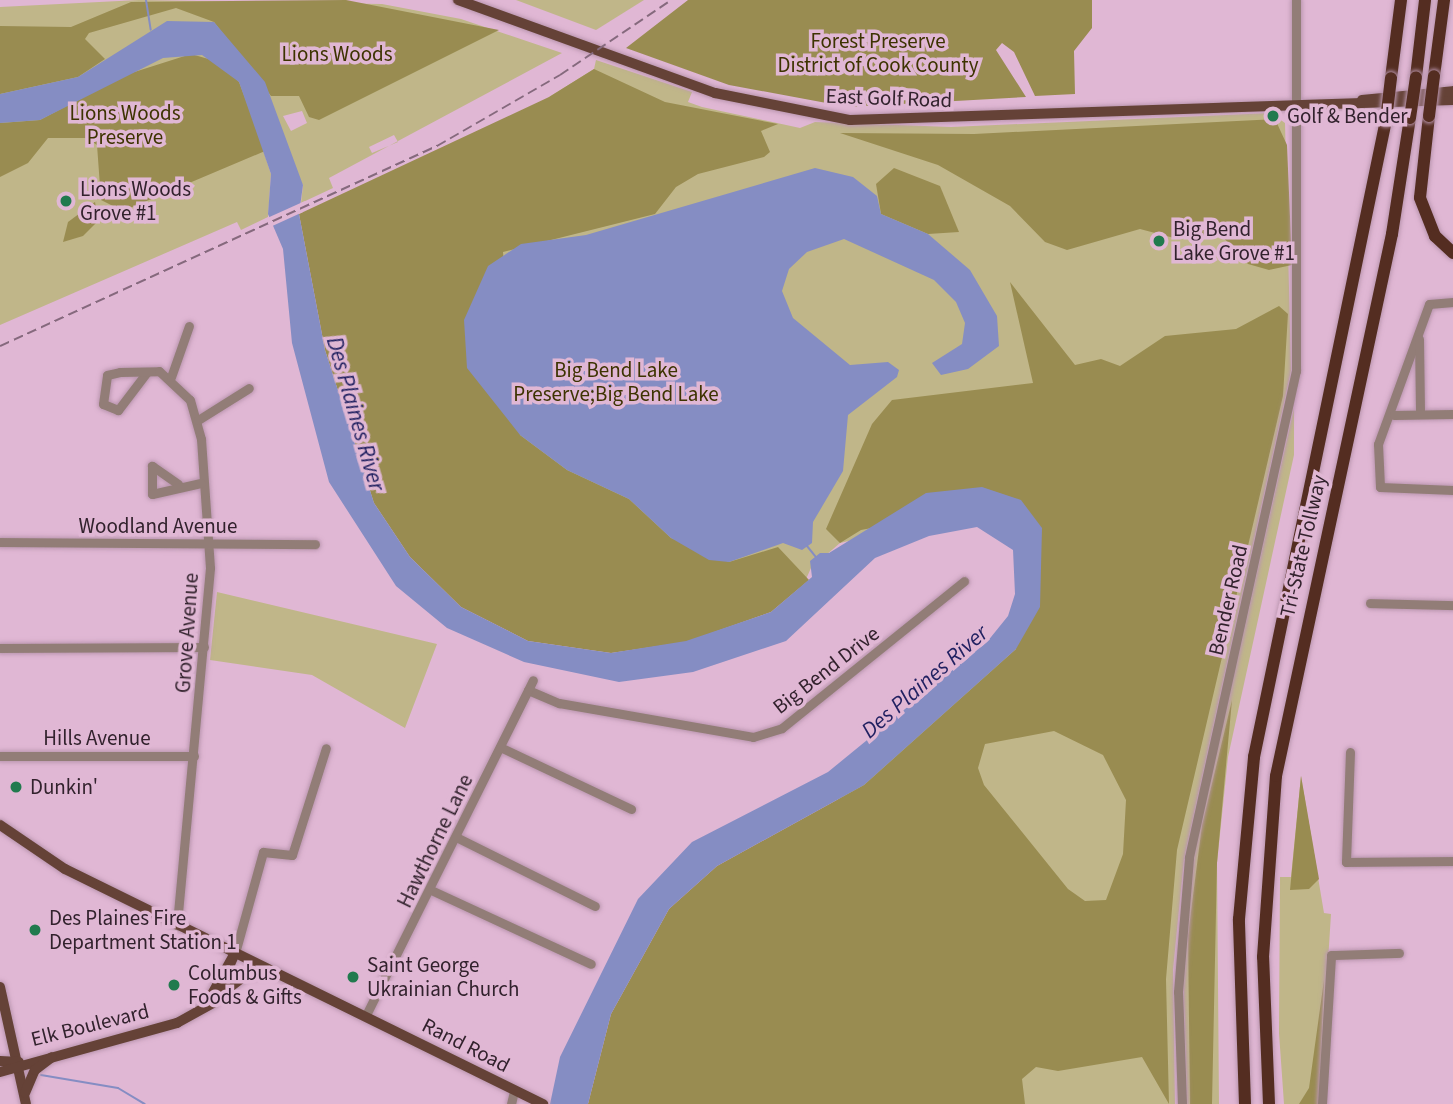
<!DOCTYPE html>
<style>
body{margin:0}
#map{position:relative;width:1453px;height:1104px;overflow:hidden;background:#e0b7d4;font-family:"Source Sans 3",sans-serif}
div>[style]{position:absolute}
.green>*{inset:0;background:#c0b689}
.forest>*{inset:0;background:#998c51}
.water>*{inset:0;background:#858dc3}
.pier>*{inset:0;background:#e0b7d4}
.stream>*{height:2px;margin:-1px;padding:0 1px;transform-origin:1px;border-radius:1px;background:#858dc3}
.roads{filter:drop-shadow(0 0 2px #ba96af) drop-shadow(0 0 2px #ba96af)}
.minor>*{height:9px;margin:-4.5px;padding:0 4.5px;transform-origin:4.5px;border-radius:4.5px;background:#927d77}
.major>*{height:10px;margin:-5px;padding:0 5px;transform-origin:5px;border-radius:5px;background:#654237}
.highway>*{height:12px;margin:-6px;padding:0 6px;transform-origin:6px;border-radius:6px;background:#542d21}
.rail>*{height:2px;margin-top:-1px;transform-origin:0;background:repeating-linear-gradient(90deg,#85697d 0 10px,transparent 0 15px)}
.bridges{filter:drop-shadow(0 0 2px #ba96af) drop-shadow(0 0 2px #ba96af)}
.highway-bridge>*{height:12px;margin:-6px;padding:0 6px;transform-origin:6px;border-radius:6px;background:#542d21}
.dots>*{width:19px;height:19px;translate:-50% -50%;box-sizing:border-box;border:4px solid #e0b7d4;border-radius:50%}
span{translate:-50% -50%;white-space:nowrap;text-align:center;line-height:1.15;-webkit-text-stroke:7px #e0b7d4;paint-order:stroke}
.park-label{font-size:21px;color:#3d3301}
.street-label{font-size:21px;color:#32222d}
.poi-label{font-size:21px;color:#32222d}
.left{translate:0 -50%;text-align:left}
.water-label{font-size:23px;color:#212161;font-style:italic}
</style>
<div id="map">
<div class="green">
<i style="clip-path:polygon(evenodd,139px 0,382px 4px,461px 19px,562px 53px,329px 178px,333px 188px,301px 203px,303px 185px,245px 95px,271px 174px,268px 217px,241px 230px,237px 222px,0 325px,0 7px,139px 0,302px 111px,307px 123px,291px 131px,283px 116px,302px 111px,139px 0,394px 135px,398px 142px,372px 153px,369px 147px,394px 135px)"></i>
<i style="clip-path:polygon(516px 0,644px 0,596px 30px)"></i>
<i style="clip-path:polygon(596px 60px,692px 92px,688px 102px,702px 107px,800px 128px,815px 122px,951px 127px,1271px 113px,1285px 123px,1291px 371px,1184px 859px,1173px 970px,1175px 1104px,588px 1104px,829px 807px,1016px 649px,1021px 500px,840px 543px,811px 568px,802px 588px,374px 503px,353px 430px,549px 97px,594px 69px)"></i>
<i style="clip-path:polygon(1294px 408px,1294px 455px,1228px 757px,1217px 863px,1219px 1104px,1187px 1104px,1183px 970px,1194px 854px)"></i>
<i style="clip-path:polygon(217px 592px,437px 644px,405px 728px,312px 675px,210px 660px)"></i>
<i style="clip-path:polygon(1301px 776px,1324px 913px,1331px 914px,1319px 1104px,1284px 1104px,1279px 1033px,1280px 877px,1291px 877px)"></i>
</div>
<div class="forest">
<i style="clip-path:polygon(346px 0,499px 30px,319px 120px,309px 117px,299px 96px,271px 96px,214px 22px,176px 8px,89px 33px,85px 39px,105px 59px,78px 77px,0 94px,0 26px,71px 27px,131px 2px)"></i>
<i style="clip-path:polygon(688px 0,1092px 0,1092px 28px,1074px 51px,1075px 94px,1035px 96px,1014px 52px,1002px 43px,996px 50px,1026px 97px,848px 107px,729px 85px,626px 48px)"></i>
<i style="clip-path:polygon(191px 54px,219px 62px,239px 82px,265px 151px,123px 211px,101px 200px,97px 145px,87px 138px,48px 138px,28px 163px,0 177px,0 123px,40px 120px,125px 75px)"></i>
<i style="clip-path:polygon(594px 69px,665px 102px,778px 124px,761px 131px,770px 152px,764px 157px,698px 174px,676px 187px,655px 214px,503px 252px,520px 435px,567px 470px,629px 499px,671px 538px,729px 562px,778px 547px,809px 580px,771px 612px,686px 642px,611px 653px,528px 641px,461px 607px,410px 557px,374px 503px,325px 350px,299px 214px,549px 97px)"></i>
<i style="clip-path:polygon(1275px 119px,1287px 145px,1292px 265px,1269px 270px,1248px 264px,1221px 235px,1174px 238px,1140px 229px,1067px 250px,1045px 242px,1010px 206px,938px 165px,840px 133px,974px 134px)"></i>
<i style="clip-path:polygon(894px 168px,940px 186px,959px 232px,928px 234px,881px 214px,876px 184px)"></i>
<i style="clip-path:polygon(95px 202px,98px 221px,83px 236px,63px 242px,68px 222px)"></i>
<i style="clip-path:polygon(evenodd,1010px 282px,1075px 365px,1101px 359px,1120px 366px,1165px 336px,1236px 329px,1279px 306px,1288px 314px,1283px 396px,1177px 850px,1166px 979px,1169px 1104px,1142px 1057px,1058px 1071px,1036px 1067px,1022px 1079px,1025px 1104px,588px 1104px,611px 1014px,669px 909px,717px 866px,864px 785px,1016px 649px,1021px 500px,861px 530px,840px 543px,826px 529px,872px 424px,892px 400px,1033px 383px,1010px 282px,1054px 731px,1103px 755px,1126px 800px,1123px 854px,1106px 900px,1085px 901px,1068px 889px,984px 785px,978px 768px,985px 744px,1054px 731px)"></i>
<i style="clip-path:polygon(1232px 700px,1217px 863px,1212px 1104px,1190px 1104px,1188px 935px,1202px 825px)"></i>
<i style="clip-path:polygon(1301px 776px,1319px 879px,1309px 889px,1290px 890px)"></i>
<i style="clip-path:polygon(1324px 980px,1319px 1104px,1299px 1104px,1309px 1088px)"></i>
</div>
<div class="water">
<i style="clip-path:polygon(167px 21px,214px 22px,265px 82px,303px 185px,299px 214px,325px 350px,374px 503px,410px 557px,461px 607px,528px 641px,611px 653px,686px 641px,771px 612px,812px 577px,810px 561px,820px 553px,829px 553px,926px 493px,982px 487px,1021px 500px,1042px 528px,1040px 607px,1016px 649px,864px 785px,717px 866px,669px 909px,611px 1014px,588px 1104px,550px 1104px,560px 1057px,638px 899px,692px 842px,828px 772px,987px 642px,1008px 616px,1015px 594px,1013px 550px,977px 527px,929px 536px,875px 558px,786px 641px,693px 672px,619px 682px,524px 662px,447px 628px,396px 586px,329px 482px,292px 343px,283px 249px,268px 214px,271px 174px,239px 82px,202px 55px,163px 58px,40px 120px,0 123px,0 94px,78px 77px)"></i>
<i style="clip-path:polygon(815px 168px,853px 177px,877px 196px,881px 214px,928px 234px,970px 270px,997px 316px,999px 346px,968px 369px,941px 375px,932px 363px,962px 344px,965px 323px,956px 302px,934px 280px,844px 239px,807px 252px,789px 269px,782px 291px,793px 318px,850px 365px,888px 362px,899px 370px,897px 377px,848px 415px,843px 471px,813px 522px,812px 543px,802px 550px,783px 543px,729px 562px,709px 560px,671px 538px,629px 499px,567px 470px,520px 435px,467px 368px,464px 320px,488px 266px,521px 244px,586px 235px)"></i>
</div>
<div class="pier">
<i style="clip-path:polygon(305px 201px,303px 212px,268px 228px,265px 219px)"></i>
</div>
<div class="stream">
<i style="left:146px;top:0;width:30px;rotate:81deg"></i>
<i style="left:807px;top:546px;width:13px;rotate:51deg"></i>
<i style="left:41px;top:1075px;width:78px;rotate:9.6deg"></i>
<i style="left:118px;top:1088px;width:31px;rotate:31deg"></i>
</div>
<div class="roads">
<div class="minor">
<i style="left:1453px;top:302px;width:24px;rotate:175deg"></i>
<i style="left:1429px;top:304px;width:149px;rotate:110deg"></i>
<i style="left:1378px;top:444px;width:43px;rotate:87.3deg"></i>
<i style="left:1380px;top:487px;width:73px;rotate:2.4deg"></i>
<i style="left:1419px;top:339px;width:75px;rotate:89.2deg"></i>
<i style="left:147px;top:372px;width:48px;rotate:127.3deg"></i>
<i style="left:118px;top:410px;width:16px;rotate:-158deg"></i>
<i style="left:103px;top:404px;width:29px;rotate:-82deg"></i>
<i style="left:107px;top:375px;width:13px;rotate:-13deg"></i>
<i style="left:120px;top:372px;width:39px;rotate:-1deg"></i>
<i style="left:159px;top:371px;width:42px;rotate:43.1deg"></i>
<i style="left:190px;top:400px;width:41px;rotate:74.2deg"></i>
<i style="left:201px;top:439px;width:129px;rotate:86deg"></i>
<i style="left:210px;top:568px;width:359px;rotate:95.3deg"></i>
<i style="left:171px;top:377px;width:54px;rotate:-70.6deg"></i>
<i style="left:1394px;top:415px;width:59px;rotate:-1deg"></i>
<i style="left:198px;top:420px;width:60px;rotate:-32.1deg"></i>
<i style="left:178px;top:484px;width:32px;rotate:-145deg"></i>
<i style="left:152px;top:466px;width:28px;rotate:90deg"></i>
<i style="left:152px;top:494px;width:50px;rotate:-12.7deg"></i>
<i style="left:0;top:542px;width:315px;rotate:0.4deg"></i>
<i style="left:1370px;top:603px;width:83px;rotate:1.4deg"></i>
<i style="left:0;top:648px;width:204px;rotate:-0.3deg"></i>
<i style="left:528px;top:690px;width:34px;rotate:23deg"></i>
<i style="left:559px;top:703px;width:197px;rotate:9.9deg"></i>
<i style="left:753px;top:737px;width:30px;rotate:-17deg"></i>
<i style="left:782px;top:728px;width:234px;rotate:-38.9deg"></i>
<i style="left:500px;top:747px;width:145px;rotate:25.3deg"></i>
<i style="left:1350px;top:752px;width:110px;rotate:92.1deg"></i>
<i style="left:1346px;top:862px;width:107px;rotate:-0.5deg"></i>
<i style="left:0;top:756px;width:194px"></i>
<i style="left:456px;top:837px;width:155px;rotate:26.4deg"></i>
<i style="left:431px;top:890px;width:176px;rotate:24.8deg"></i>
<i style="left:235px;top:953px;width:105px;rotate:-74.5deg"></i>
<i style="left:263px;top:852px;width:29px;rotate:6deg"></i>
<i style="left:292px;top:855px;width:112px;rotate:-72.4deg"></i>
<i style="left:366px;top:1015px;width:374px;rotate:-63.5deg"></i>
<i style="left:511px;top:1104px;width:13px;rotate:-77deg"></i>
<i style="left:1182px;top:1104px;width:112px;rotate:-92deg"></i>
<i style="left:1178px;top:992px;width:135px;rotate:-85.3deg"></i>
<i style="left:1189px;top:857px;width:498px;rotate:-77.6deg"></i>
<i style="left:1296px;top:371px;width:371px;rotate:-90deg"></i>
<i style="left:1322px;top:1104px;width:149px;rotate:-86.5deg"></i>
<i style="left:1331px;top:955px;width:68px;rotate:-1.7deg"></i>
</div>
<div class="major">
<i style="left:458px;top:0;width:273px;rotate:19.9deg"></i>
<i style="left:715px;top:93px;width:138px;rotate:11.3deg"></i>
<i style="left:850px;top:120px;width:603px;rotate:-1.9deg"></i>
<i style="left:1362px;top:100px;width:91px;rotate:-5.6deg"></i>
<i style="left:0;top:825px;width:78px;rotate:34.1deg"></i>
<i style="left:65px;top:869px;width:533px;rotate:26.18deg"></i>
<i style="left:0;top:987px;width:120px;rotate:77.5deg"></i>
<i style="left:226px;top:990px;width:25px;rotate:-37deg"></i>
<i style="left:246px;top:975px;width:24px;rotate:-9deg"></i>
<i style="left:206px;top:1005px;width:60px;rotate:-60.9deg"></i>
<i style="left:0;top:1061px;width:19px;rotate:3deg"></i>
<i style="left:0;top:1072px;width:184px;rotate:-15.5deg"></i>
<i style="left:177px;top:1023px;width:41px;rotate:-29.1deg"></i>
<i style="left:213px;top:1003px;width:55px;rotate:-66.3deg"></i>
<i style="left:25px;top:1093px;width:25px;rotate:-67deg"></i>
<i style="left:35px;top:1070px;width:21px;rotate:-37deg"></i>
</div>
<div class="highway">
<i style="left:1434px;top:76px;width:77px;rotate:-82.5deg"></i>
<i style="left:1416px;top:77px;width:78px;rotate:-83.3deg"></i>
<i style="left:1391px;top:78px;width:79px;rotate:-82.7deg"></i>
<i style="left:1429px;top:116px;width:82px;rotate:96.3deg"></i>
<i style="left:1420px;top:198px;width:41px;rotate:68.5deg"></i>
<i style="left:1435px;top:236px;width:25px;rotate:43deg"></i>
<i style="left:1245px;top:1104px;width:185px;rotate:-91.9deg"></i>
<i style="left:1239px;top:919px;width:163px;rotate:-84.7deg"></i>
<i style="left:1254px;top:757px;width:651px;rotate:-78.29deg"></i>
<i style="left:1269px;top:1104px;width:147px;rotate:-92.3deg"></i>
<i style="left:1263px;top:957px;width:181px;rotate:-85.9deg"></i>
<i style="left:1276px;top:776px;width:554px;rotate:-77.92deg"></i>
<i style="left:1392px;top:234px;width:117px;rotate:-81.2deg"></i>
</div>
</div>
<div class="rail">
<i style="left:0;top:346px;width:481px;rotate:-24.6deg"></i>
<i style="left:437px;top:146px;width:142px;rotate:-30deg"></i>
<i style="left:560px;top:75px;width:134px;rotate:-34deg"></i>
</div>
<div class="bridges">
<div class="highway-bridge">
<i style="left:1429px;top:116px;width:40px;rotate:-82.9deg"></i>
<i style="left:1410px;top:118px;width:41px;rotate:-81.7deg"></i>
<i style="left:1386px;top:120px;width:42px;rotate:-83.2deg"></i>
</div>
</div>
<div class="dots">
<i style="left:1273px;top:116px;background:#217a4e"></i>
<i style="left:66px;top:201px;background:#217a4e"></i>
<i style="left:1159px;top:241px;background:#217a4e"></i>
<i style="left:16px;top:787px;background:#217a4e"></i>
<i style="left:35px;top:930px;background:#217a4e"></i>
<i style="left:353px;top:977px;background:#217a4e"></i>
<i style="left:174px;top:985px;background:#217a4e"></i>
</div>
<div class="park-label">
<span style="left:878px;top:53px">Forest Preserve<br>District of Cook County</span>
<span style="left:337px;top:54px">Lions Woods</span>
<span style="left:125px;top:125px">Lions Woods<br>Preserve</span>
<span style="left:616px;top:382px">Big Bend Lake<br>Preserve;Big Bend Lake</span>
</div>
<div class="street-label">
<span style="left:889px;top:98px;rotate:2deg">East Golf Road</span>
<span style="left:158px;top:526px">Woodland Avenue</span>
<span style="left:1303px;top:546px;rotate:-77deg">Tri-State Tollway</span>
<span style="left:1228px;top:600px;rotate:-77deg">Bender Road</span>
<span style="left:187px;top:633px;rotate:-86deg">Grove Avenue</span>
<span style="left:826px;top:670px;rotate:-38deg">Big Bend Drive</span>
<span style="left:97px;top:738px">Hills Avenue</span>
<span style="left:435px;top:841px;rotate:-64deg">Hawthorne Lane</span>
<span style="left:90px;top:1025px;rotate:-14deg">Elk Boulevard</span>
<span style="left:466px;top:1045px;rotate:27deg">Rand Road</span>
</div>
<div class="poi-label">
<span class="left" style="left:1287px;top:116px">Golf &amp; Bender</span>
<span class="left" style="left:80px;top:201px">Lions Woods<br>Grove #1</span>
<span class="left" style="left:1173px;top:241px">Big Bend<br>Lake Grove #1</span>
<span class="left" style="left:30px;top:787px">Dunkin'</span>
<span class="left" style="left:49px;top:930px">Des Plaines Fire<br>Department Station 1</span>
<span class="left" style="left:367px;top:977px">Saint George<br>Ukrainian Church</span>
<span class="left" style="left:188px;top:985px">Columbus<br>Foods &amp; Gifts</span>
</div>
<div class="water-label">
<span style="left:355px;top:414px;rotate:74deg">Des Plaines River</span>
<span style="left:925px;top:682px;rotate:-41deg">Des Plaines River</span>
</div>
</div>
